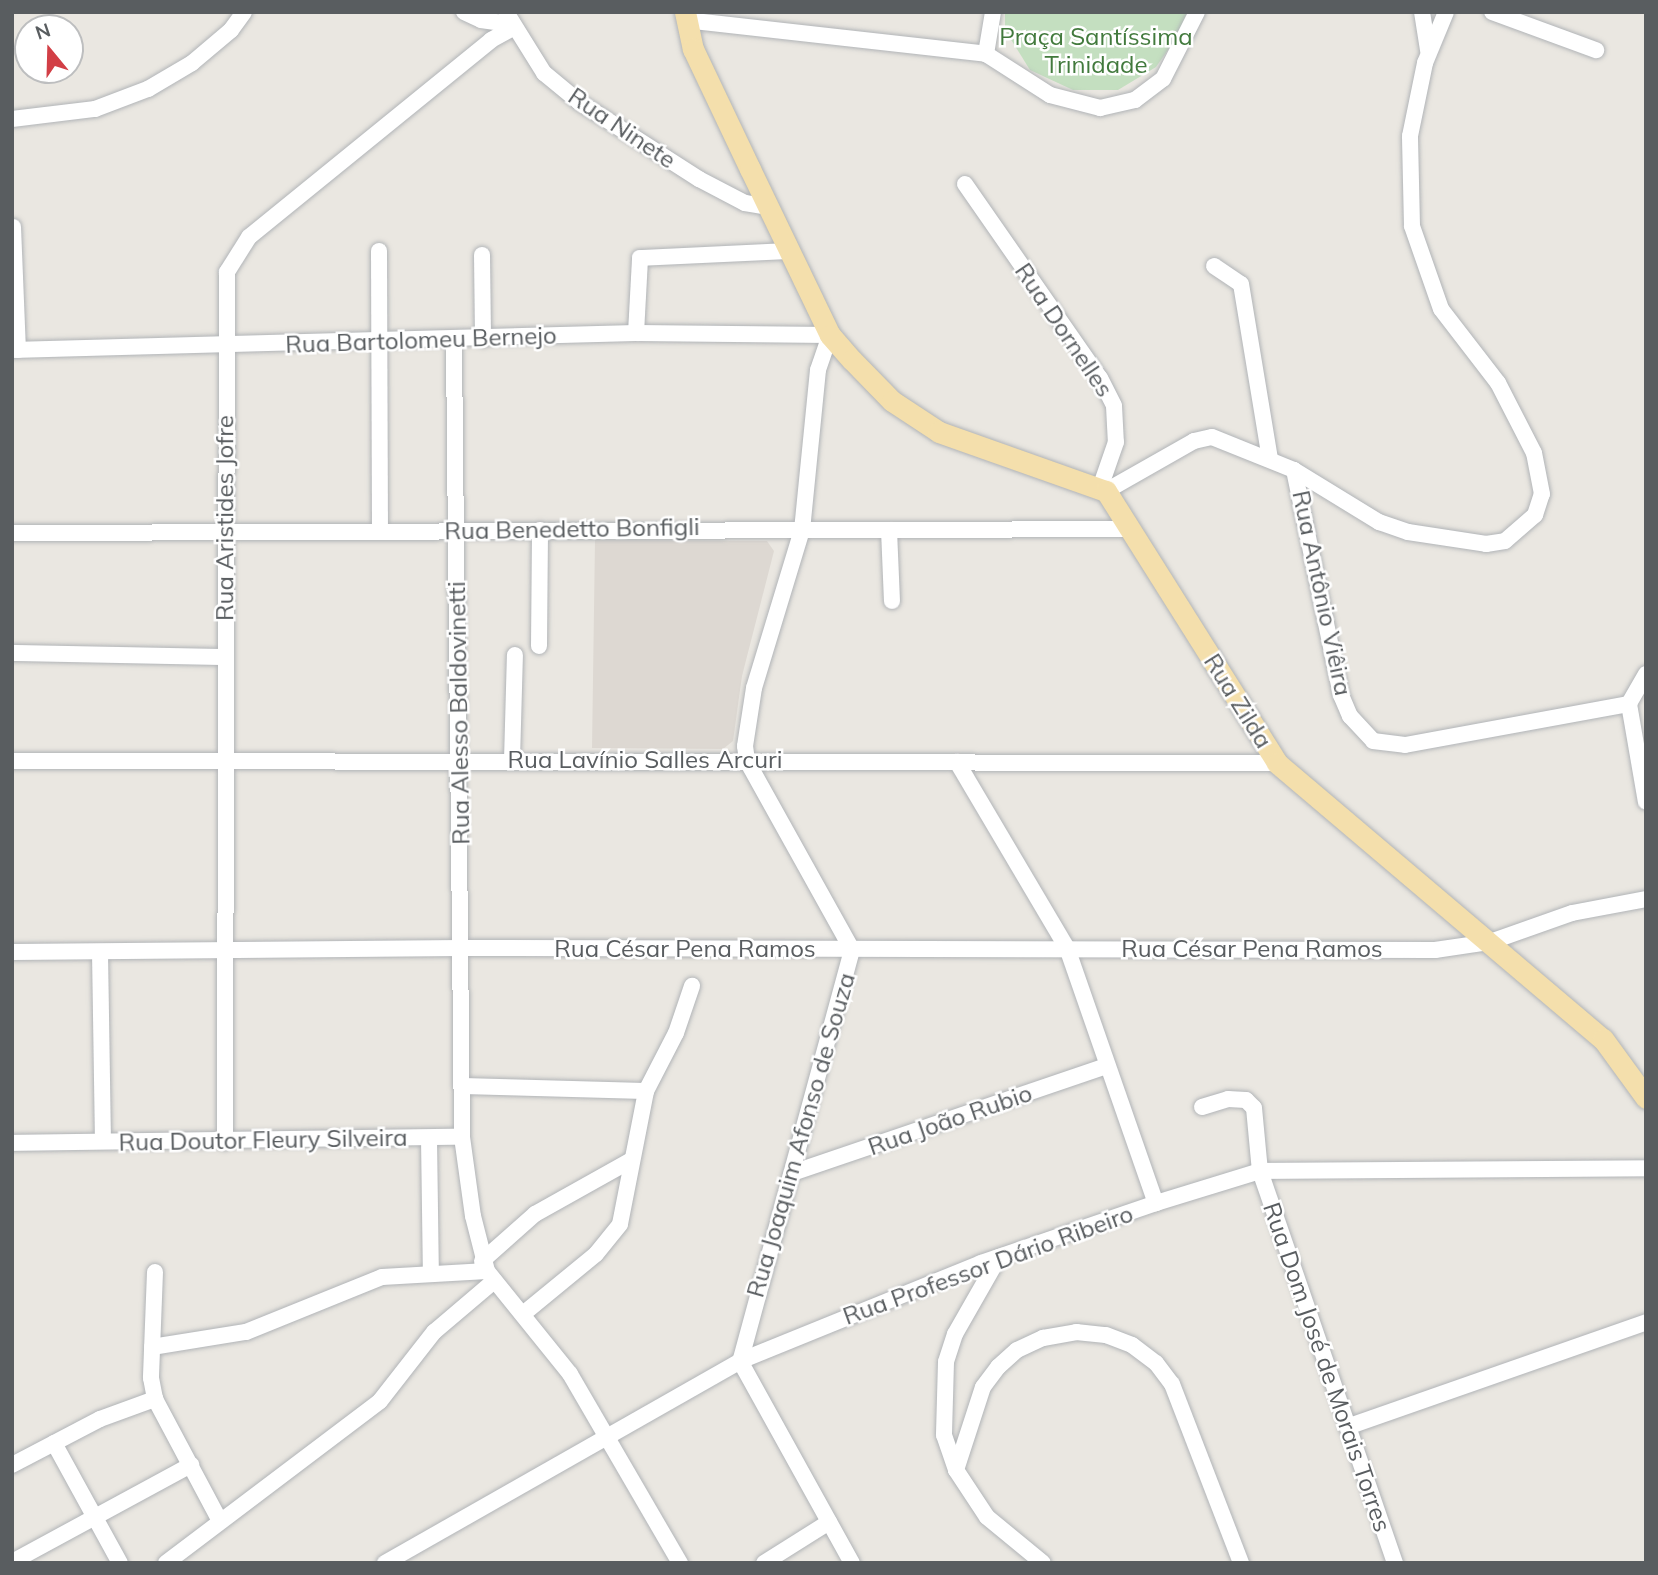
<!DOCTYPE html>
<meta charset="utf-8">
<style>
body{margin:0}
#map{position:relative;width:1658px;height:1575px;overflow:hidden;background:#eae7e1;font-family:Mulish,sans-serif}
div>[style]{position:absolute}
.education>*{inset:0;background:#ddd8d2}
.green>*{inset:0;background:#c4dfc0}
.roads{filter:drop-shadow(0 0 2px #b1b4b7) drop-shadow(0 0 2px #b1b4b7)}
.minor>*{height:16px;margin:-8px;padding:0 8px;transform-origin:8px;border-radius:8px;background:#fff}
.major>*{height:21px;margin:-10.5px;padding:0 10.5px;transform-origin:10.5px;border-radius:10.5px;background:#f4dfac}
span{translate:-50% -50%;white-space:nowrap;text-align:center;line-height:1.15;-webkit-text-stroke:5px #fff;paint-order:stroke}
.park-label{font-size:24px;color:#427a3d}
.street-label{font-size:24px;color:#595d60}
.frame{position:absolute;inset:0;border:14px solid #595d60;pointer-events:none}
.north{position:absolute;left:14px;top:14px;width:70px;height:70px;box-sizing:border-box;background:#fff;border:2px solid #bdbebf;border-radius:50%;rotate:341deg;font-size:19px;font-weight:700;line-height:28px;text-align:center;color:#595d60}
.north::after{content:'';display:block;margin:auto;width:24px;height:32px;background:#d23f46;clip-path:polygon(50% 0,100% 100%,50% 72%,0 100%)}
</style>
<div id="map">
<div class="education">
<i style="clip-path:polygon(595px 540px,767px 541px,774px 551px,742px 676px,733px 741px,723px 749px,592px 748px)"></i>
</div>
<div class="green">
<i style="clip-path:polygon(1005px 12px,1187px 12px,1177px 37px,1156px 67px,1118px 90px,1073px 90px,1030px 70px,1005px 30px)"></i>
</div>
<div class="roads">
<div class="minor">
<i style="left:464px;top:12px;width:19px;rotate:25deg"></i>
<i style="left:481px;top:20px;width:29px;rotate:8deg"></i>
<i style="left:506px;top:12px;width:72px;rotate:58.1deg"></i>
<i style="left:544px;top:73px;width:45px;rotate:39.6deg"></i>
<i style="left:579px;top:102px;width:143px;rotate:32.7deg"></i>
<i style="left:699px;top:179px;width:52px;rotate:27.6deg"></i>
<i style="left:745px;top:203px;width:23px;rotate:10deg"></i>
<i style="left:993px;top:12px;width:43px;rotate:99.5deg"></i>
<i style="left:986px;top:54px;width:76px;rotate:32.6deg"></i>
<i style="left:1050px;top:95px;width:52px;rotate:14.6deg"></i>
<i style="left:1100px;top:108px;width:36px;rotate:-13deg"></i>
<i style="left:1135px;top:100px;width:35px;rotate:-37deg"></i>
<i style="left:1163px;top:79px;width:75px;rotate:-63.1deg"></i>
<i style="left:1422px;top:12px;width:39px;rotate:81deg"></i>
<i style="left:1492px;top:12px;width:111px;rotate:20.1deg"></i>
<i style="left:685px;top:20px;width:303px;rotate:6.4deg"></i>
<i style="left:12px;top:119px;width:84px;rotate:-6.9deg"></i>
<i style="left:95px;top:109px;width:57px;rotate:-20.7deg"></i>
<i style="left:148px;top:89px;width:51px;rotate:-30.6deg"></i>
<i style="left:192px;top:63px;width:51px;rotate:-40.2deg"></i>
<i style="left:231px;top:30px;width:22px;rotate:-54deg"></i>
<i style="left:965px;top:184px;width:236px;rotate:55.2deg"></i>
<i style="left:1100px;top:378px;width:31px;rotate:63deg"></i>
<i style="left:1114px;top:406px;width:36px;rotate:87deg"></i>
<i style="left:1116px;top:442px;width:49px;rotate:109.2deg"></i>
<i style="left:13px;top:227px;width:123px;rotate:87.7deg"></i>
<i style="left:379px;top:251px;width:279px;rotate:89.8deg"></i>
<i style="left:482px;top:255px;width:84px;rotate:89.3deg"></i>
<i style="left:1214px;top:266px;width:32px;rotate:34deg"></i>
<i style="left:1241px;top:284px;width:177px;rotate:80.6deg"></i>
<i style="left:636px;top:333px;width:75px;rotate:-86.9deg"></i>
<i style="left:640px;top:258px;width:151px;rotate:-2.7deg"></i>
<i style="left:12px;top:350px;width:624px;rotate:-1.56deg"></i>
<i style="left:636px;top:333px;width:194px;rotate:0.6deg"></i>
<i style="left:830px;top:335px;width:37px;rotate:109deg"></i>
<i style="left:818px;top:370px;width:161px;rotate:95.7deg"></i>
<i style="left:802px;top:530px;width:165px;rotate:106.9deg"></i>
<i style="left:754px;top:688px;width:59px;rotate:98.8deg"></i>
<i style="left:745px;top:746px;width:15px;rotate:82deg"></i>
<i style="left:747px;top:761px;width:216px;rotate:60.9deg"></i>
<i style="left:852px;top:950px;width:426px;rotate:105.2deg"></i>
<i style="left:1294px;top:470px;width:230px;rotate:78.2deg"></i>
<i style="left:1341px;top:695px;width:23px;rotate:67deg"></i>
<i style="left:1350px;top:716px;width:34px;rotate:47deg"></i>
<i style="left:1373px;top:741px;width:32px;rotate:7deg"></i>
<i style="left:1405px;top:745px;width:228px;rotate:-10.4deg"></i>
<i style="left:1106px;top:491px;width:101px;rotate:-29.6deg"></i>
<i style="left:1194px;top:441px;width:18px;rotate:-13deg"></i>
<i style="left:1212px;top:437px;width:88px;rotate:21.9deg"></i>
<i style="left:1294px;top:470px;width:100px;rotate:31.5deg"></i>
<i style="left:1379px;top:522px;width:31px;rotate:19deg"></i>
<i style="left:1408px;top:532px;width:79px;rotate:8.7deg"></i>
<i style="left:1486px;top:544px;width:19px;rotate:-9deg"></i>
<i style="left:1505px;top:541px;width:40px;rotate:-41deg"></i>
<i style="left:1535px;top:515px;width:22px;rotate:-72deg"></i>
<i style="left:1542px;top:494px;width:42px;rotate:-101deg"></i>
<i style="left:1534px;top:453px;width:79px;rotate:-117.2deg"></i>
<i style="left:1498px;top:383px;width:93px;rotate:-127.6deg"></i>
<i style="left:1441px;top:309px;width:88px;rotate:-109.3deg"></i>
<i style="left:1412px;top:226px;width:90px;rotate:-91.3deg"></i>
<i style="left:1410px;top:136px;width:75px;rotate:-78.4deg"></i>
<i style="left:1425px;top:63px;width:55px;rotate:-67.6deg"></i>
<i style="left:889px;top:530px;width:71px;rotate:87.6deg"></i>
<i style="left:12px;top:533px;width:1119px;rotate:-0.2deg"></i>
<i style="left:539px;top:646px;width:116px;rotate:-89.5deg"></i>
<i style="left:12px;top:653px;width:214px;rotate:1.1deg"></i>
<i style="left:1646px;top:674px;width:34px;rotate:120deg"></i>
<i style="left:1629px;top:704px;width:99px;rotate:80.2deg"></i>
<i style="left:512px;top:760px;width:105px;rotate:-88.4deg"></i>
<i style="left:12px;top:761px;width:1265px;rotate:0.09deg"></i>
<i style="left:957px;top:762px;width:216px;rotate:59.4deg"></i>
<i style="left:1067px;top:948px;width:270px;rotate:70.8deg"></i>
<i style="left:12px;top:952px;width:449px;rotate:-0.5deg"></i>
<i style="left:461px;top:948px;width:974px;rotate:0.12deg"></i>
<i style="left:1435px;top:950px;width:56px;rotate:-8.3deg"></i>
<i style="left:1490px;top:942px;width:87px;rotate:-19.5deg"></i>
<i style="left:1572px;top:913px;width:75px;rotate:-10.7deg"></i>
<i style="left:100px;top:952px;width:189px;rotate:89.1deg"></i>
<i style="left:462px;top:1086px;width:184px;rotate:1.6deg"></i>
<i style="left:1202px;top:1107px;width:27px;rotate:-17deg"></i>
<i style="left:1228px;top:1099px;width:18px;rotate:3deg"></i>
<i style="left:1246px;top:1100px;width:11px;rotate:45deg"></i>
<i style="left:1254px;top:1108px;width:63px;rotate:84.6deg"></i>
<i style="left:1260px;top:1171px;width:415px;rotate:71deg"></i>
<i style="left:462px;top:1137px;width:80px;rotate:82.1deg"></i>
<i style="left:473px;top:1216px;width:57px;rotate:75.7deg"></i>
<i style="left:487px;top:1271px;width:132px;rotate:51.1deg"></i>
<i style="left:570px;top:1374px;width:219px;rotate:59.8deg"></i>
<i style="left:429px;top:1138px;width:136px;rotate:89.2deg"></i>
<i style="left:225px;top:1142px;width:870px;rotate:-89.87deg"></i>
<i style="left:227px;top:272px;width:41px;rotate:-57.8deg"></i>
<i style="left:249px;top:237px;width:312px;rotate:-39.1deg"></i>
<i style="left:491px;top:40px;width:25px;rotate:-29deg"></i>
<i style="left:12px;top:1143px;width:450px;rotate:-0.8deg"></i>
<i style="left:462px;top:1137px;width:796px;rotate:-90.58deg"></i>
<i style="left:792px;top:1173px;width:333px;rotate:-18.8deg"></i>
<i style="left:999px;top:1257px;width:89px;rotate:119.7deg"></i>
<i style="left:955px;top:1334px;width:29px;rotate:108deg"></i>
<i style="left:946px;top:1362px;width:73px;rotate:91.6deg"></i>
<i style="left:944px;top:1435px;width:37px;rotate:71deg"></i>
<i style="left:956px;top:1470px;width:56px;rotate:56.6deg"></i>
<i style="left:987px;top:1517px;width:72px;rotate:39.4deg"></i>
<i style="left:482px;top:1261px;width:71px;rotate:-41.6deg"></i>
<i style="left:535px;top:1214px;width:109px;rotate:-29.2deg"></i>
<i style="left:155px;top:1272px;width:106px;rotate:92.2deg"></i>
<i style="left:151px;top:1378px;width:21px;rotate:79deg"></i>
<i style="left:155px;top:1399px;width:138px;rotate:62deg"></i>
<i style="left:523px;top:1314px;width:94px;rotate:-39.4deg"></i>
<i style="left:596px;top:1254px;width:38px;rotate:-51deg"></i>
<i style="left:620px;top:1224px;width:136px;rotate:-78.9deg"></i>
<i style="left:646px;top:1091px;width:65px;rotate:-62.7deg"></i>
<i style="left:676px;top:1033px;width:50px;rotate:-71.2deg"></i>
<i style="left:152px;top:1347px;width:95px;rotate:-9.1deg"></i>
<i style="left:246px;top:1332px;width:147px;rotate:-22deg"></i>
<i style="left:382px;top:1277px;width:105px;rotate:-3.3deg"></i>
<i style="left:740px;top:1361px;width:231px;rotate:61deg"></i>
<i style="left:1347px;top:1427px;width:317px;rotate:-19.3deg"></i>
<i style="left:54px;top:1443px;width:137px;rotate:61.2deg"></i>
<i style="left:12px;top:1465px;width:99px;rotate:-27.6deg"></i>
<i style="left:100px;top:1419px;width:59px;rotate:-20deg"></i>
<i style="left:956px;top:1470px;width:87px;rotate:-72deg"></i>
<i style="left:983px;top:1387px;width:25px;rotate:-53deg"></i>
<i style="left:998px;top:1367px;width:25px;rotate:-42deg"></i>
<i style="left:1017px;top:1350px;width:29px;rotate:-25deg"></i>
<i style="left:1043px;top:1338px;width:34px;rotate:-10deg"></i>
<i style="left:1076px;top:1332px;width:30px;rotate:6deg"></i>
<i style="left:1106px;top:1335px;width:28px;rotate:21deg"></i>
<i style="left:1132px;top:1345px;width:30px;rotate:37deg"></i>
<i style="left:1156px;top:1363px;width:26px;rotate:53deg"></i>
<i style="left:1172px;top:1384px;width:192px;rotate:68.9deg"></i>
<i style="left:12px;top:1562px;width:204px;rotate:-28.5deg"></i>
<i style="left:166px;top:1563px;width:268px;rotate:-37.1deg"></i>
<i style="left:380px;top:1401px;width:88px;rotate:-52deg"></i>
<i style="left:434px;top:1332px;width:79px;rotate:-40.4deg"></i>
<i style="left:385px;top:1563px;width:408px;rotate:-29.6deg"></i>
<i style="left:740px;top:1361px;width:260px;rotate:-22.1deg"></i>
<i style="left:981px;top:1263px;width:185px;rotate:-18.9deg"></i>
<i style="left:1156px;top:1203px;width:109px;rotate:-17.1deg"></i>
<i style="left:1260px;top:1171px;width:386px;rotate:-0.4deg"></i>
<i style="left:764px;top:1563px;width:77px;rotate:-32.2deg"></i>
</div>
<div class="major">
<i style="left:685px;top:12px;width:38px;rotate:78deg"></i>
<i style="left:693px;top:49px;width:133px;rotate:64.6deg"></i>
<i style="left:750px;top:169px;width:184px;rotate:64.3deg"></i>
<i style="left:830px;top:335px;width:33px;rotate:49deg"></i>
<i style="left:852px;top:360px;width:57px;rotate:45.7deg"></i>
<i style="left:892px;top:401px;width:56px;rotate:33.4deg"></i>
<i style="left:939px;top:432px;width:177px;rotate:19.5deg"></i>
<i style="left:1106px;top:491px;width:321px;rotate:57.8deg"></i>
<i style="left:1277px;top:763px;width:427px;rotate:40.3deg"></i>
<i style="left:1603px;top:1039px;width:73px;rotate:53.9deg"></i>
</div>
</div>
<div class="park-label">
<span style="left:1096px;top:51px">Praça Santíssima<br>Trinidade</span>
</div>
<div class="street-label">
<span style="left:622px;top:128px;rotate:34deg">Rua Ninete</span>
<span style="left:1064px;top:330px;rotate:56deg">Rua Dornelles</span>
<span style="left:421px;top:340px;rotate:-2deg">Rua Bartolomeu Bernejo</span>
<span style="left:225px;top:518px;rotate:-90deg">Rua Aristides Jofre</span>
<span style="left:572px;top:529px;rotate:-1deg">Rua Benedetto Bonfigli</span>
<span style="left:1322px;top:593px;rotate:78deg">Rua Antônio Viêira</span>
<span style="left:1238px;top:701px;rotate:58deg">Rua Zilda</span>
<span style="left:459px;top:713px;rotate:-91deg">Rua Alesso Baldovinetti</span>
<span style="left:645px;top:760px">Rua Lavínio Salles Arcuri</span>
<span style="left:685px;top:949px">Rua César Pena Ramos</span>
<span style="left:1252px;top:949px">Rua César Pena Ramos</span>
<span style="left:950px;top:1120px;rotate:-19deg">Rua João Rubio</span>
<span style="left:801px;top:1135px;rotate:-74deg">Rua Joaquim Afonso de Souza</span>
<span style="left:263px;top:1140px;rotate:-1deg">Rua Doutor Fleury Silveira</span>
<span style="left:988px;top:1265px;rotate:-20deg">Rua Professor Dário Ribeiro</span>
<span style="left:1327px;top:1367px;rotate:71deg">Rua Dom José de Morais Torres</span>
</div>
<div class="frame"></div>
<div class="north">N</div>
</div>
